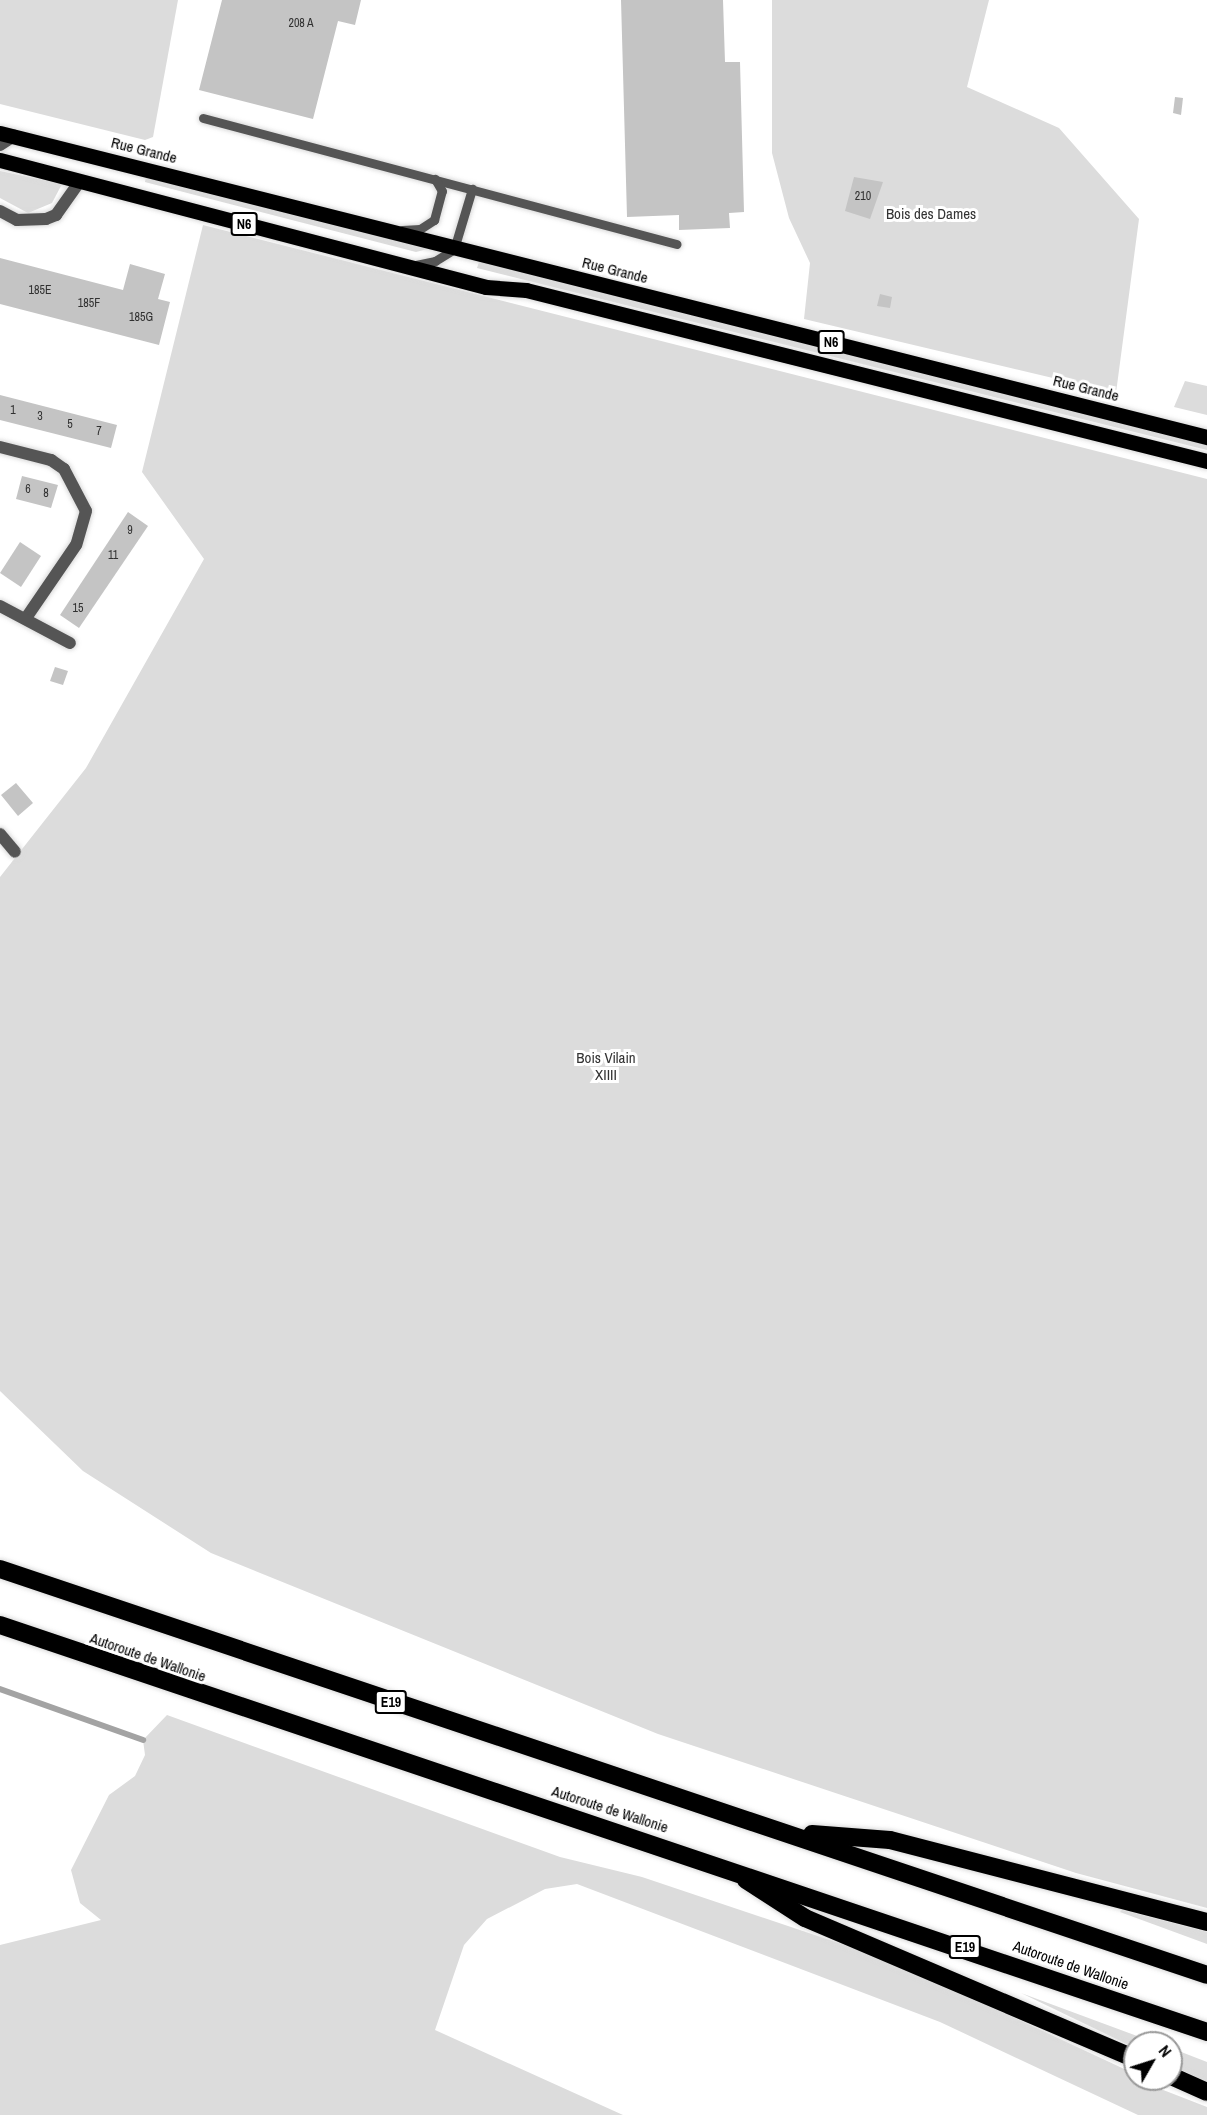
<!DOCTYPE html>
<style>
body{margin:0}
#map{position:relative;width:1207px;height:2115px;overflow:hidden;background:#fff;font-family:"Archivo Narrow",sans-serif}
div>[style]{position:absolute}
.green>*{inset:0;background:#dcdcdc}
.stream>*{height:6px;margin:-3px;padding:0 3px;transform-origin:3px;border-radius:3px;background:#a3a3a3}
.building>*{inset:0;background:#c4c4c4}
.roads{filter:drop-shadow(0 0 2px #dbdbdb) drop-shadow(0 0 2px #dbdbdb)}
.lane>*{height:9px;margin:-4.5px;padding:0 4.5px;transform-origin:4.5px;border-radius:4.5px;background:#555}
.street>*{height:12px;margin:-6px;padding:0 6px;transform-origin:6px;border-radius:6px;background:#555}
.primary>*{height:15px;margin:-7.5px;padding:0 7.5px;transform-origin:7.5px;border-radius:7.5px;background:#000}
.highway>*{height:18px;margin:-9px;padding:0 9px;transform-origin:9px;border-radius:9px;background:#000}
span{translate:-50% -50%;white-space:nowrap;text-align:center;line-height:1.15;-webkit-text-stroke:6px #fff;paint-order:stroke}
.number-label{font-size:12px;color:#313131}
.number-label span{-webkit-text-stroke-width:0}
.shield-label span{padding:2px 4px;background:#fff;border:2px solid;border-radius:4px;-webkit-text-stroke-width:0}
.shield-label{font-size:14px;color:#000;font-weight:700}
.street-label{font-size:15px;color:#000}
.park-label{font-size:15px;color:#333}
.north{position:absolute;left:1123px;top:2031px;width:60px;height:60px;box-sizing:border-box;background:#fff;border:2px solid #999;border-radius:50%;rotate:51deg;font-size:16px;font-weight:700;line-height:24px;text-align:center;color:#000}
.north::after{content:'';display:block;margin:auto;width:21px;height:27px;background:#000;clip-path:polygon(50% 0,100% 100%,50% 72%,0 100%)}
</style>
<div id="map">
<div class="green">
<i style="clip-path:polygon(0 0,178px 0,153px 137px,145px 140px,0 104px)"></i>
<i style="clip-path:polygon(772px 0,989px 0,967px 87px,1059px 128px,1139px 219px,1116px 393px,804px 319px,810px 263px,789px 218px,772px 153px)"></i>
<i style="clip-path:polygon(0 171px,62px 184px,52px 203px,28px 213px,0 198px)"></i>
<i style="clip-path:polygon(146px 177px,431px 248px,416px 252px,145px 182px)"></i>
<i style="clip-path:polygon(203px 225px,1207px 479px,1207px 1908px,1076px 1873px,658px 1734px,211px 1553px,83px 1471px,0 1391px,0 877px,86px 768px,204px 559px,142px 472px)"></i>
<i style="clip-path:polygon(480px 259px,1207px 442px,1207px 450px,477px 268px)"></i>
<i style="clip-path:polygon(1185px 381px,1207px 386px,1207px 415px,1174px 407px)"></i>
<i style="clip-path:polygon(167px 1715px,560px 1857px,642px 1877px,895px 1962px,1135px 2074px,1135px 2079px,1207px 2107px,1207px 2115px,1138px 2115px,940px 2022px,577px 1884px,545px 1889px,487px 1919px,464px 1945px,435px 2030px,623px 2115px,0 2115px,0 1945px,101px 1920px,80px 1903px,71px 1870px,109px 1795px,135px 1776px,145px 1755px,143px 1740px)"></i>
<i style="clip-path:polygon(1122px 1910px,1207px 1932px,1207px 1944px,1120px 1912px)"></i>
<i style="clip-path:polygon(1021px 1993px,1156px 2043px,1135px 2043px,1135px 2048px)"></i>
<i style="clip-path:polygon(1171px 2048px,1207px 2062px,1207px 2082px,1171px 2065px)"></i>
</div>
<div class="stream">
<i style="left:0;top:1689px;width:152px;rotate:19.6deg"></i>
</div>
<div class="building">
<i style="clip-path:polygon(222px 0,361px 0,355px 25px,338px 21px,313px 119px,199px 90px)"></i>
<i style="clip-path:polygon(621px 0,723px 0,725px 62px,740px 62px,744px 212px,729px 213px,730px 228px,679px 230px,679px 215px,627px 217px)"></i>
<i style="clip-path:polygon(1175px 97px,1183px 98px,1181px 115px,1173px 113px)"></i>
<i style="clip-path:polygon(854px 177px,883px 182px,870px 219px,845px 211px)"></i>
<i style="clip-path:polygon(0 258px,123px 290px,130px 264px,165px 274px,158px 299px,170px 302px,159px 345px,0 304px)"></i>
<i style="clip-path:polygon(880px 294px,892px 297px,890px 308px,877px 306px)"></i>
<i style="clip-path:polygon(0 395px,117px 425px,111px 448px,0 420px)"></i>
<i style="clip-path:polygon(22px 476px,58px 485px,51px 508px,16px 499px)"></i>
<i style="clip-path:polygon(128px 512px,148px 526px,79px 628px,60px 615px)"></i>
<i style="clip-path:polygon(20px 542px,41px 556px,21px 587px,0 573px)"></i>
<i style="clip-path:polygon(55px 667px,68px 671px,63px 685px,50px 681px)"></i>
<i style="clip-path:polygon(16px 783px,33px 803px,18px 816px,1px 795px)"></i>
</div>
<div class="roads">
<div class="lane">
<i style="left:203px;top:118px;width:490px;rotate:14.9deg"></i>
<i style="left:402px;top:230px;width:18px;rotate:-3deg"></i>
<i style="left:420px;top:229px;width:17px;rotate:-33deg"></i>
<i style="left:434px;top:220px;width:30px;rotate:-75deg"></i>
<i style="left:442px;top:191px;width:14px;rotate:-120deg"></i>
<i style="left:411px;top:266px;width:25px;rotate:-12deg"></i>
<i style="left:435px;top:261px;width:22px;rotate:-32deg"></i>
<i style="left:454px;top:249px;width:63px;rotate:-73.3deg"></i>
</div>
<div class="street">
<i style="left:0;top:145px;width:17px;rotate:-33deg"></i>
<i style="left:0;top:211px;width:19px;rotate:28deg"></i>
<i style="left:17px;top:220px;width:29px;rotate:-2deg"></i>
<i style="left:46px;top:219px;width:11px;rotate:-22deg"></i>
<i style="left:56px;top:215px;width:42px;rotate:-54.8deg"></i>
<i style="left:0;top:447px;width:53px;rotate:14.3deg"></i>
<i style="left:51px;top:460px;width:16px;rotate:35deg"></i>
<i style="left:64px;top:469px;width:47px;rotate:62.4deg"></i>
<i style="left:86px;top:511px;width:35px;rotate:106deg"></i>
<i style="left:76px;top:545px;width:88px;rotate:124.4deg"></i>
<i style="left:0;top:606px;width:79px;rotate:27.9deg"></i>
<i style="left:0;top:834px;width:23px;rotate:50deg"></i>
</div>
<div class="primary">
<i style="left:0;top:133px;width:1245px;rotate:14.14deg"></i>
<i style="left:0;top:160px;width:502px;rotate:14.64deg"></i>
<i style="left:486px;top:287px;width:40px;rotate:4.3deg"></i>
<i style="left:526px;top:290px;width:702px;rotate:14.1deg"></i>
</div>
<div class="highway">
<i style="left:0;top:1569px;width:1273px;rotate:18.59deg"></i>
<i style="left:0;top:1625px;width:1274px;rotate:18.63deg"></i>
<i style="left:812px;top:1834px;width:78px;rotate:4.4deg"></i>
<i style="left:890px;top:1840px;width:327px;rotate:14.5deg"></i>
<i style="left:746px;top:1880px;width:70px;rotate:32.8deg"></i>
<i style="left:805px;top:1918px;width:359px;rotate:23.1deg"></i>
<i style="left:1171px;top:2076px;width:39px;rotate:24deg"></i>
</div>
</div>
<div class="number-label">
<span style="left:301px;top:24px">208 A</span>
<span style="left:863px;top:197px">210</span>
<span style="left:40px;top:291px">185E</span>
<span style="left:89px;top:304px">185F</span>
<span style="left:141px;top:318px">185G</span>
<span style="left:13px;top:411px">1</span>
<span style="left:40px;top:417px">3</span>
<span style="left:70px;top:425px">5</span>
<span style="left:99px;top:432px">7</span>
<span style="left:28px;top:490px">6</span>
<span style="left:46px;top:494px">8</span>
<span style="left:130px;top:531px">9</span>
<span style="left:113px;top:556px">11</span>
<span style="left:78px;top:609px">15</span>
</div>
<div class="shield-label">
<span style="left:244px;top:224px">N6</span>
<span style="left:831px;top:342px">N6</span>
<span style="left:391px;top:1702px">E19</span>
<span style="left:965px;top:1947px">E19</span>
</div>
<div class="street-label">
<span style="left:144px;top:150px;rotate:14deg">Rue Grande</span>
<span style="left:615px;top:270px;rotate:14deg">Rue Grande</span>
<span style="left:1086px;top:388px;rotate:14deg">Rue Grande</span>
<span style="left:148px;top:1657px;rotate:19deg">Autoroute de Wallonie</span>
<span style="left:610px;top:1809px;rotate:18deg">Autoroute de Wallonie</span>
<span style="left:1071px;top:1965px;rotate:19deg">Autoroute de Wallonie</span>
</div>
<div class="park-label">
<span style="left:931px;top:214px">Bois des Dames</span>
<span style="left:606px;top:1066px">Bois Vilain<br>XIIII</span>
</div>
<div class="north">N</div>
</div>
